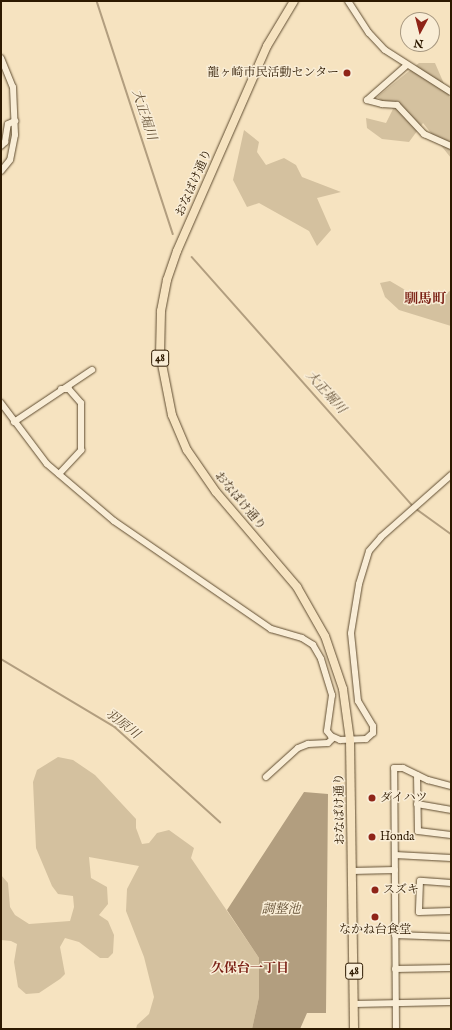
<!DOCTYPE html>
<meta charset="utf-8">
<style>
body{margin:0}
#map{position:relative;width:452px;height:1030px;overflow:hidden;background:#f6e3c0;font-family:"IM FELL English","Noto Serif JP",serif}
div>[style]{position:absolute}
.green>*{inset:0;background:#d4c19f}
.water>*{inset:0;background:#b29e7f}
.stream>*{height:1.5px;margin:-0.75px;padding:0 0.75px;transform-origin:0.75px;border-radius:0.75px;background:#b29e7f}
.roads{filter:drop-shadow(0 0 1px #5f4c30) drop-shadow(0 0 1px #5f4c30)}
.minor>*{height:6px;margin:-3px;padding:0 3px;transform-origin:3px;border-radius:3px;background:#f9edd6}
.major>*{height:8px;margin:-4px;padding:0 4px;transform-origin:4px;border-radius:4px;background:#f6e3c0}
.dots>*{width:11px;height:11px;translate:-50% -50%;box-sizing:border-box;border:2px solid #f9edd6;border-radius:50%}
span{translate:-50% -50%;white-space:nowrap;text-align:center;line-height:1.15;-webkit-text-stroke:3px #f9edd6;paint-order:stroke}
.shield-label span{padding:1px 3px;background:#f9edd6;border:1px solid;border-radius:3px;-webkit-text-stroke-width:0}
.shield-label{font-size:11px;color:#2d1900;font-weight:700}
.poi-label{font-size:12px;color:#2d1900}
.right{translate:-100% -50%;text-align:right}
.left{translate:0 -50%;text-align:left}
.street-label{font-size:12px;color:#2d1900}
.water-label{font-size:13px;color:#624e33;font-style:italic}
.neighbourhood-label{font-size:13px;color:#7a1f14;font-weight:700}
.quarter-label{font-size:14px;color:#7a1f14;font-weight:700}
.frame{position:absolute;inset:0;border:2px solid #2d1900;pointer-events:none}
.north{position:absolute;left:400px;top:12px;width:40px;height:40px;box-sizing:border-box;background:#f9edd6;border:1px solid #a79880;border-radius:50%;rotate:187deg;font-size:11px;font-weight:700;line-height:16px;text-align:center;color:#2d1900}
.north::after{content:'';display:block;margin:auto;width:14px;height:18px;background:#8f2418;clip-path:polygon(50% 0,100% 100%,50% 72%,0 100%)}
</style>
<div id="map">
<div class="green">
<i style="clip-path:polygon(419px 63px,435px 63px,451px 100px,451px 158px,423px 123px,409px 142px,382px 139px,367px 128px,366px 118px,386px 123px,393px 109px,377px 97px)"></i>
<i style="clip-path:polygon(244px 130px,259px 142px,257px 152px,266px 165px,284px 158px,296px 165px,302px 177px,341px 192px,317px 198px,331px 230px,317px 246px,309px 231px,259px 203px,247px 207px,233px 180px)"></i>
<i style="clip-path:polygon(390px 281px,407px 291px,447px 293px,451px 290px,451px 326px,399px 310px,385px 297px,380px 283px)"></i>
<i style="clip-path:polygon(58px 757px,73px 760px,95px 775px,136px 819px,136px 828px,142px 844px,149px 843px,157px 833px,169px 830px,194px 848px,191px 858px,259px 958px,259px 997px,252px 1029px,136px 1029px,137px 1025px,149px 1014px,154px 997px,144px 957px,126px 911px,127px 889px,139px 866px,89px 857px,91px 878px,107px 887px,108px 904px,99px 915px,108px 921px,114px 935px,113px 953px,108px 958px,100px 958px,79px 942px,65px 938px,60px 947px,65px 974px,60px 979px,39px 993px,26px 994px,18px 987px,14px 962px,17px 944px,11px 941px,1px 940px,1px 875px,8px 883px,10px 907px,15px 915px,29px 924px,70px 921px,74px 907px,73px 896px,58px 894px,52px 886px,36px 848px,33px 782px,37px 770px)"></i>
</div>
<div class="water">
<i style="clip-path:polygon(304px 792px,328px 794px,326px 1013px,307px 1013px,300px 1029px,252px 1029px,259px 997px,259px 958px,227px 910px)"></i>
</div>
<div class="stream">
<i style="left:97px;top:1px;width:245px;rotate:71.9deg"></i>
<i style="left:192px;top:257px;width:333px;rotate:48.4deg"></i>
<i style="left:415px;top:508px;width:44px;rotate:35.8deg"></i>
<i style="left:1px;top:659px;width:133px;rotate:30.8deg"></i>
<i style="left:115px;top:727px;width:142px;rotate:42.1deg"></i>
</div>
<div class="roads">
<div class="minor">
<i style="left:348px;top:1px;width:38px;rotate:57deg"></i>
<i style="left:369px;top:33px;width:23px;rotate:47deg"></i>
<i style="left:385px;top:50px;width:78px;rotate:32.5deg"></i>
<i style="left:1px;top:58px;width:31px;rotate:68deg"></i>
<i style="left:13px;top:87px;width:48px;rotate:87.6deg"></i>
<i style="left:15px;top:135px;width:25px;rotate:101deg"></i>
<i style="left:10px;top:160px;width:14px;rotate:129deg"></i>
<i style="left:367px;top:100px;width:16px;rotate:15deg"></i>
<i style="left:382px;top:104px;width:15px;rotate:4deg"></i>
<i style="left:397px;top:105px;width:40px;rotate:47deg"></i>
<i style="left:424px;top:134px;width:30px;rotate:24deg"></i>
<i style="left:367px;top:100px;width:53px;rotate:-41.2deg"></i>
<i style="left:1px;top:146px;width:6px;rotate:-45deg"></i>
<i style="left:5px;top:142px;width:18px;rotate:-81deg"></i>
<i style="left:8px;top:124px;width:8px;rotate:-23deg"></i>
<i style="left:1px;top:403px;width:76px;rotate:53deg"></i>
<i style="left:47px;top:464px;width:88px;rotate:40.4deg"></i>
<i style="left:114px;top:521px;width:191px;rotate:34.5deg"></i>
<i style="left:271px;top:629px;width:32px;rotate:16deg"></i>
<i style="left:302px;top:638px;width:13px;rotate:32deg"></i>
<i style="left:313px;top:645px;width:16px;rotate:60deg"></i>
<i style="left:321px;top:659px;width:38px;rotate:73deg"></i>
<i style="left:332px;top:695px;width:36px;rotate:98deg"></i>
<i style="left:327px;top:731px;width:6px;rotate:51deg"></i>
<i style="left:331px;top:736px;width:10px;rotate:24deg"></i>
<i style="left:340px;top:740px;width:26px;rotate:-2deg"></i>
<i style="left:366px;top:739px;width:9px;rotate:-41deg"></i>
<i style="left:373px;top:733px;width:7px;rotate:-90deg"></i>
<i style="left:373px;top:726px;width:29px;rotate:-121deg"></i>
<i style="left:358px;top:701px;width:68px;rotate:-95.9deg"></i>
<i style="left:351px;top:633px;width:50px;rotate:-80.7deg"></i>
<i style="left:359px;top:584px;width:34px;rotate:-73deg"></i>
<i style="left:369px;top:551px;width:18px;rotate:-49deg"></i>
<i style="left:381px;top:537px;width:94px;rotate:-41.5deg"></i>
<i style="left:14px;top:422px;width:94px;rotate:-33.7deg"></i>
<i style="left:59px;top:474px;width:33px;rotate:-47deg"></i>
<i style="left:81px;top:450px;width:47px;rotate:-90deg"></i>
<i style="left:81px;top:403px;width:18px;rotate:-131deg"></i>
<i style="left:69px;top:389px;width:8px;rotate:180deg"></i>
<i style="left:417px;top:775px;width:56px;rotate:89deg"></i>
<i style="left:418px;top:831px;width:33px;rotate:7deg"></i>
<i style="left:266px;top:777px;width:43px;rotate:-42.2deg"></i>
<i style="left:298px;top:748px;width:11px;rotate:-22deg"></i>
<i style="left:308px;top:744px;width:20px;rotate:-3deg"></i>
<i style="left:328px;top:743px;width:7px;rotate:-45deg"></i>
<i style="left:417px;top:804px;width:35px;rotate:10deg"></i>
<i style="left:395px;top:855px;width:56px;rotate:3.1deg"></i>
<i style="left:352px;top:871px;width:43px;rotate:-1.3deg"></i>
<i style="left:451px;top:883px;width:31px;rotate:-176deg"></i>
<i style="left:420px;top:881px;width:31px;rotate:92deg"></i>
<i style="left:419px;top:912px;width:32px;rotate:-2deg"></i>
<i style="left:395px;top:935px;width:56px;rotate:2deg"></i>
<i style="left:395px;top:969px;width:56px;rotate:-1deg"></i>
<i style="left:354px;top:1004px;width:97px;rotate:-1.2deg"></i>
<i style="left:396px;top:1029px;width:261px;rotate:-90.4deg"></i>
<i style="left:394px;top:768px;width:9px"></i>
<i style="left:403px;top:768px;width:28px;rotate:26deg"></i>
<i style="left:428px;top:780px;width:24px;rotate:15deg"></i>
</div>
<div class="major">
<i style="left:294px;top:1px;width:52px;rotate:121deg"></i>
<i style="left:267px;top:46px;width:224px;rotate:113.7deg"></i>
<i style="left:177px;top:251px;width:31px;rotate:109deg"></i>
<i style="left:167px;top:280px;width:32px;rotate:101deg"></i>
<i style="left:161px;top:311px;width:43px;rotate:91.3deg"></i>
<i style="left:160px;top:354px;width:62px;rotate:78.9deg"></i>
<i style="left:172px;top:415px;width:38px;rotate:67deg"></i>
<i style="left:187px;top:450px;width:51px;rotate:55.4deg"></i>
<i style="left:216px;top:492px;width:125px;rotate:49.5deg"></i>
<i style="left:297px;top:587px;width:56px;rotate:60.3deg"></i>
<i style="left:325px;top:636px;width:56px;rotate:71.2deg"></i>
<i style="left:343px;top:689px;width:51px;rotate:82.2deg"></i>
<i style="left:350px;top:740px;width:289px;rotate:89.2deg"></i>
</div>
</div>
<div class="dots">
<i style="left:347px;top:73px;background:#8f2418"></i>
<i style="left:372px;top:798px;background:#8f2418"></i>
<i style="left:372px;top:837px;background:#8f2418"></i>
<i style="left:375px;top:890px;background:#8f2418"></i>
<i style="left:375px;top:917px;background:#8f2418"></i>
</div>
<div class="shield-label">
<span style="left:160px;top:358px">48</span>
<span style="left:354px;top:971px">48</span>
</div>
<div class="poi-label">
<span class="right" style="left:339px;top:73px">龍ヶ崎市民活動センター</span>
<span class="left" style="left:380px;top:798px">ダイハツ</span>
<span class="left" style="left:380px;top:837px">Honda</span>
<span class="left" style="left:383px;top:890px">スズキ</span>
<span style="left:375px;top:930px">なかね台食堂</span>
</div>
<div class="street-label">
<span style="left:194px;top:183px;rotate:-66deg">おなばけ通り</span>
<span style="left:240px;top:501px;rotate:50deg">おなばけ通り</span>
<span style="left:340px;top:809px;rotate:-91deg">おなばけ通り</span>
</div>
<div class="water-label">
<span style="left:143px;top:115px;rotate:72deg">大正堀川</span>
<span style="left:325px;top:393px;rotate:48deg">大正堀川</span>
<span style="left:122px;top:725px;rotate:38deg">羽原川</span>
<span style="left:281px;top:910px">調整池</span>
</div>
<div class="neighbourhood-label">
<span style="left:250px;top:969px">久保台一丁目</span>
</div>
<div class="quarter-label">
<span style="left:425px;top:299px">馴馬町</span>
</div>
<div class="frame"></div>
<div class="north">N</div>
</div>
